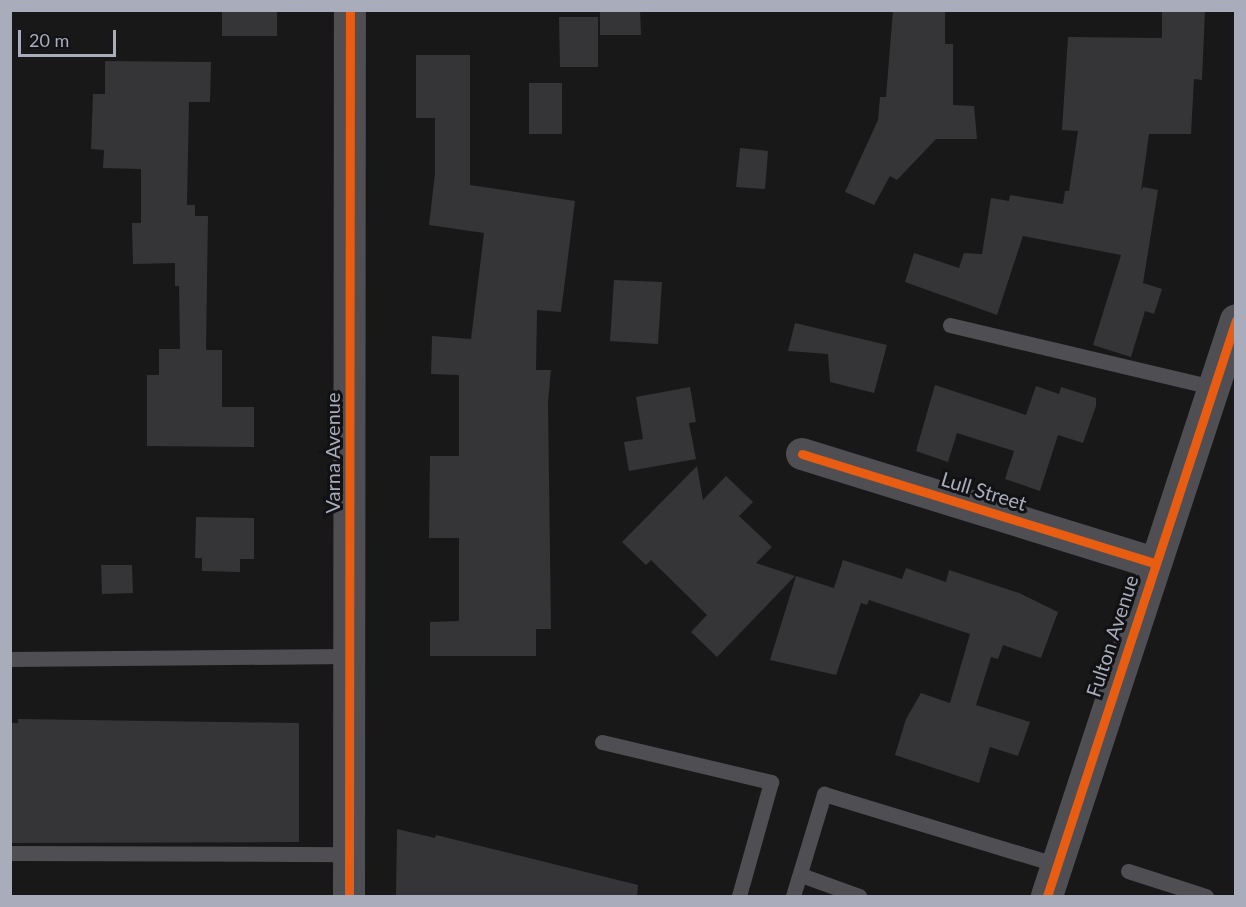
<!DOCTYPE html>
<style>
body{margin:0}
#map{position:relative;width:1246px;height:907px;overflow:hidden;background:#181819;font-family:Lato,sans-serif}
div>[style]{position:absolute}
.building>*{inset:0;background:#353537}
.lane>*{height:15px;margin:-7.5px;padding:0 7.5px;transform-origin:7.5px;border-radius:7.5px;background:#4e4e53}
.street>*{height:32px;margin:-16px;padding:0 16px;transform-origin:16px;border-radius:16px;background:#4e4e53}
.cycleway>*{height:9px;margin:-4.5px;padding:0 4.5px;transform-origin:4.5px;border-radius:4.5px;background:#e95d12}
span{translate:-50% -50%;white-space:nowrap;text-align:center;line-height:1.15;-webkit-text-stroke:6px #121215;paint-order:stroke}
.street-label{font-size:20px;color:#a8acbb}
.frame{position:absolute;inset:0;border:12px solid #a8acbb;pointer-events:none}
.scale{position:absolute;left:18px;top:30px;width:98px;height:27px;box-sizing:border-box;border:3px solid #a8acbb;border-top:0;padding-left:8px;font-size:18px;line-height:21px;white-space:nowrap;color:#a8acbb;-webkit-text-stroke:4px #121215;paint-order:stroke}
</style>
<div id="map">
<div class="building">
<i style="clip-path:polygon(222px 10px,277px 10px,277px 36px,222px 36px)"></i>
<i style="clip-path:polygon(600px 10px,640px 10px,641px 35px,600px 35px)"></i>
<i style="clip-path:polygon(893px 10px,945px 10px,945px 44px,953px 44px,953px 105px,974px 106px,977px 139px,936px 139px,897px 180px,890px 176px,874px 205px,845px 192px,878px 120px,880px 97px,886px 97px)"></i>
<i style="clip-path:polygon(1162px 10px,1205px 10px,1202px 80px,1194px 79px,1191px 134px,1149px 134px,1141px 191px,1143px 187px,1158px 190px,1143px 283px,1162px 289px,1154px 314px,1145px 311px,1131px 357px,1093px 345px,1121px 255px,1023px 236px,997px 315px,905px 282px,914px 253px,959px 268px,964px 253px,982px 254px,991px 198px,1009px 201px,1010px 195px,1063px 204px,1065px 191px,1069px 191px,1078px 131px,1062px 130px,1068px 37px,1162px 38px)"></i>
<i style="clip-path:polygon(559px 17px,598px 17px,598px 67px,560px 67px)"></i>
<i style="clip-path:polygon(416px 55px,470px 55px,470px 185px,575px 201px,561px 312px,537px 310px,536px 370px,551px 370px,548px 402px,551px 629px,536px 629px,536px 656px,430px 656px,430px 622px,459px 621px,459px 538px,429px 538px,430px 456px,459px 456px,459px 375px,431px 374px,432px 336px,471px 339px,484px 233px,429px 225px,435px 173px,435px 118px,416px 118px)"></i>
<i style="clip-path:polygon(105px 61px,211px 62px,210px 102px,189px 102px,187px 205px,195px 205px,195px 216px,208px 216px,206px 350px,222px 350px,222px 407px,254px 407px,254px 447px,147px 446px,147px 375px,159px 375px,159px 349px,180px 349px,179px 286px,175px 286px,175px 263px,133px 264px,132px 223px,141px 223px,141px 169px,103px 168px,104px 150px,91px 149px,93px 94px,105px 94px)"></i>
<i style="clip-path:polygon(529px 83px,562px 83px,562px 134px,529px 134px)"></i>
<i style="clip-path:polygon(740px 148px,768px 151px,765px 189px,736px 187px)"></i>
<i style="clip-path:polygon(614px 280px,662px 282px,658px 344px,610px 341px)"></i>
<i style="clip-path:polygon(795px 323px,887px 345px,874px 393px,830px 382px,828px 354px,788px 351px)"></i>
<i style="clip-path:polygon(935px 385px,1026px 415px,1036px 386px,1059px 394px,1061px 387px,1096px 398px,1096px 406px,1083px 443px,1058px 435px,1040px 491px,1005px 479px,1014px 451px,957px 433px,948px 462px,916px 451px)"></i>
<i style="clip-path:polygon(690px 387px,696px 422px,689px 423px,696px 459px,629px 471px,624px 442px,643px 439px,636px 397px)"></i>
<i style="clip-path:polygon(697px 466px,703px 500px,726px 476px,753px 502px,739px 516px,772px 547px,756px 563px,795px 576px,717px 657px,691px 632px,707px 615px,651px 560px,646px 565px,622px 542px)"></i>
<i style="clip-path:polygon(196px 517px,254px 518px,254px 559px,240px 559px,240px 572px,202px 571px,202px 558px,195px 558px)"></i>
<i style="clip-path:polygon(843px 560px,902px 579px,906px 568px,946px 582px,949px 570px,1019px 593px,1058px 612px,1041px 658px,1003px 645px,998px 659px,991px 657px,976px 705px,1030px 722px,1018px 756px,990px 747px,979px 783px,895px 755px,906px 719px,921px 693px,950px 703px,970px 634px,869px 600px,867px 605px,861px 603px,836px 675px,770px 660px,796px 576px,834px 588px)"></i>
<i style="clip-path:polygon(101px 565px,132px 565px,133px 593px,102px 594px)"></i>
<i style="clip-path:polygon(18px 719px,299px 723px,299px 842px,10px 843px,10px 723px,18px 723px)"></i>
<i style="clip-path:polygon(397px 829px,435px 838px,436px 835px,638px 885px,637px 897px,396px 897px)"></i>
</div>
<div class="lane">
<i style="left:950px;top:325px;width:270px;rotate:13.3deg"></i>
<i style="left:10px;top:659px;width:339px;rotate:-0.5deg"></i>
<i style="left:602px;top:742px;width:174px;rotate:13.3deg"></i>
<i style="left:771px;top:782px;width:118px;rotate:105.7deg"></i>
<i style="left:10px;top:853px;width:339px;rotate:0.2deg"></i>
<i style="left:1128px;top:871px;width:82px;rotate:17.8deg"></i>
<i style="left:801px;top:875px;width:62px;rotate:19.9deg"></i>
<i style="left:793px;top:896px;width:107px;rotate:-73.1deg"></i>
<i style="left:824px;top:794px;width:244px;rotate:16.9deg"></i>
</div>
<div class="street">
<i style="left:802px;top:454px;width:369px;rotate:17.2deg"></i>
<i style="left:349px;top:896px;width:886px;rotate:-89.94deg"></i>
<i style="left:1047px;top:896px;width:606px;rotate:-71.83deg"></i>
</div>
<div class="cycleway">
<i style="left:802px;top:454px;width:369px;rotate:17.2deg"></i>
<i style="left:349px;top:896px;width:886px;rotate:-89.94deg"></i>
<i style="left:1047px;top:896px;width:606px;rotate:-71.83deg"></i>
</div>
<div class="street-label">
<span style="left:332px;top:453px;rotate:-90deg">Varna Avenue</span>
<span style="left:984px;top:491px;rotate:17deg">Lull Street</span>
<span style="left:1112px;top:636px;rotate:-72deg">Fulton Avenue</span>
</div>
<div class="frame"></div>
<div class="scale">20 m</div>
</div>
